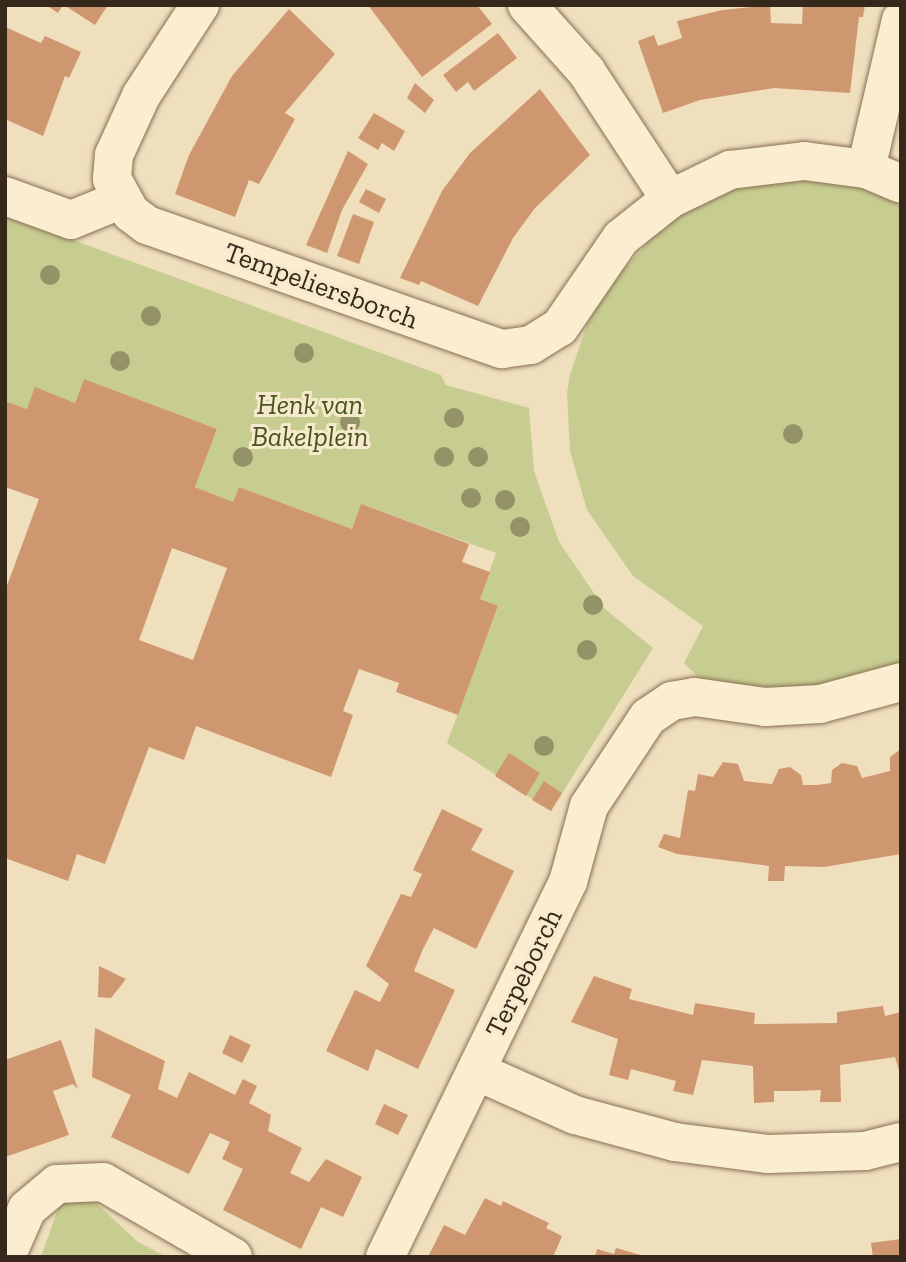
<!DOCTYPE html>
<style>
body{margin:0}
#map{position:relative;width:906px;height:1262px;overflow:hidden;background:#efdfbd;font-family:"Zilla Slab",serif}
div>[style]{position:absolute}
.green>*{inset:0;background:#c7cd90}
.building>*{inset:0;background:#cf9770}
.roads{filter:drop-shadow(0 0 2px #886f55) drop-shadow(0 0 2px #886f55)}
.street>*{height:38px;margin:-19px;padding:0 19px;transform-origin:19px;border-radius:19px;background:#faedd0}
.trees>*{width:20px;height:20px;margin:-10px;border-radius:50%;background:#939367}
span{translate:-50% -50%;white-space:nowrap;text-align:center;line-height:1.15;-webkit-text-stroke:6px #f7eacc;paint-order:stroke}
.street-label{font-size:28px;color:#36281b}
.park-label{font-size:28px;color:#475420;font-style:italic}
.frame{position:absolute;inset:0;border:7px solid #36281b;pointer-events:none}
</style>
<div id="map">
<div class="green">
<i style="clip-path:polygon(829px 178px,901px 199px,901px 665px,821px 686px,786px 689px,702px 681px,684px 663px,703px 626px,633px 576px,587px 510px,570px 451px,567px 393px,570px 375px,587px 324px,608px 287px,649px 241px,686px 211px,733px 186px)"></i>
<i style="clip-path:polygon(5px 215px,441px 375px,446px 385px,529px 408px,534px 471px,559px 542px,605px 609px,653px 648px,551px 811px,447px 743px,498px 607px,480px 599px,496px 553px,361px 504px,352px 529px,239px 487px,233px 502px,195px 487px,217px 429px,84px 379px,75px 403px,36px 388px,27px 409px,5px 401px)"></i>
<i style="clip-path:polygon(94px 1201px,138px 1242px,167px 1257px,41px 1257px,60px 1203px)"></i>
</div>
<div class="building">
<i style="clip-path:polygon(46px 5px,63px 5px,58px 13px)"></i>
<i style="clip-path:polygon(64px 5px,108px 5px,95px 25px)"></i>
<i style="clip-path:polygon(368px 5px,477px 5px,492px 24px,422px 77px)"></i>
<i style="clip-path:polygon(770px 5px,771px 23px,802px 24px,803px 5px,865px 5px,863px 17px,859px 17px,850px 93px,774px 88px,700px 100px,663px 113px,638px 41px,654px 35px,658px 46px,682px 38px,677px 21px,722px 10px)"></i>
<i style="clip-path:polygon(289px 9px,335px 54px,285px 113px,295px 119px,259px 184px,249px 180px,235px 217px,175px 194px,189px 155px,232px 76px)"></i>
<i style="clip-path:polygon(5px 27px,41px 43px,45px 36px,81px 52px,69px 78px,65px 76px,43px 136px,7px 120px)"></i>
<i style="clip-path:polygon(498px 33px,517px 58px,474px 91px,468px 82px,456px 92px,443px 75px)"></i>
<i style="clip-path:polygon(415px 83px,434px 100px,425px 113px,407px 98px)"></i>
<i style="clip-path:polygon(540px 89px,590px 155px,535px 208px,513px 238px,478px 306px,421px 281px,419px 285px,400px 278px,442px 191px,470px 153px)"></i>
<i style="clip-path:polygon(374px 113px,405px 131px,394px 151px,382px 143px,378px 150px,358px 138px)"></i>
<i style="clip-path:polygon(348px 151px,368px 164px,342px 210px,327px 253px,306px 245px)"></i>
<i style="clip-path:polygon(366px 189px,386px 199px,379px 213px,359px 202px)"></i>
<i style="clip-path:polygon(353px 214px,374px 222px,359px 264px,337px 256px)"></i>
<i style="clip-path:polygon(evenodd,84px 379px,217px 429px,195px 487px,233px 502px,239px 487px,352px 529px,361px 504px,469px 544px,462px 562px,490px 572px,480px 599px,498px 606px,458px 715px,396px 692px,399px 683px,359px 669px,343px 711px,353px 715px,331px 777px,196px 726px,184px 760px,149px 747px,105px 864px,77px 854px,68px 881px,5px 858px,5px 591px,39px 499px,5px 487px,5px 401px,27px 409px,35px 387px,75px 403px,84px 379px,172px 548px,227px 568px,193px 660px,139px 640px,172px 548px)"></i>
<i style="clip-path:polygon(901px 749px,901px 854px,824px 867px,785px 866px,784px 881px,768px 881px,769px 866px,677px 854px,658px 847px,664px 834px,680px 838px,688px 790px,695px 791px,698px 774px,713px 777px,723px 762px,738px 764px,744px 781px,772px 784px,779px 769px,790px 767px,801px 775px,803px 785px,817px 785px,831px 783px,832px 770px,842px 763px,857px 766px,862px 778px,890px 771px,890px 757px)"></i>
<i style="clip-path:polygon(509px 753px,540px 773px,526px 796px,495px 776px)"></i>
<i style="clip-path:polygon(544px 781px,562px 793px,551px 811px,532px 800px)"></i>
<i style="clip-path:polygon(442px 809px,483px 829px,471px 850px,514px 871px,476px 949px,434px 928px,423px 949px,414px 971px,455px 990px,418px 1069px,376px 1049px,368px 1071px,326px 1051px,355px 990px,380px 1002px,389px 984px,366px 966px,401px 894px,411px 897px,422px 874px,413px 870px)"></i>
<i style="clip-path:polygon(99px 966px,126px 979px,111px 998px,98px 997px)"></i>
<i style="clip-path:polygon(594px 976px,632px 989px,629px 999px,693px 1015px,695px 1003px,755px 1013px,754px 1024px,837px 1023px,837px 1012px,883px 1006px,885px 1016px,901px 1012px,901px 1077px,895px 1057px,840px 1065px,841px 1102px,820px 1102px,821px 1090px,797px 1091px,774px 1091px,774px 1102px,754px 1103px,753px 1066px,702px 1060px,693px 1095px,673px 1091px,676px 1081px,631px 1069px,628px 1080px,609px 1075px,618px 1039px,571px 1022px)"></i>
<i style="clip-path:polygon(95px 1028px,165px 1061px,158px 1089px,177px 1098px,189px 1072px,235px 1095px,243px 1079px,257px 1086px,249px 1103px,271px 1115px,268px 1131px,302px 1148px,290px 1173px,309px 1182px,326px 1159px,362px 1177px,343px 1217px,321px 1207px,301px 1249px,223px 1210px,243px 1169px,222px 1159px,230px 1142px,210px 1133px,189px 1174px,111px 1137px,131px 1095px,92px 1077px)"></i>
<i style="clip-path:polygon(230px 1035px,251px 1045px,242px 1063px,222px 1053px)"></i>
<i style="clip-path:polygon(61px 1040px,78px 1089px,73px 1084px,53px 1091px,69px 1135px,5px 1157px,5px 1060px)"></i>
<i style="clip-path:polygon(384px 1104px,408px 1115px,398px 1135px,375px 1124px)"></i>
<i style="clip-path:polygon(485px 1198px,501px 1206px,503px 1201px,549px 1223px,546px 1228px,562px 1236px,553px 1257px,428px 1257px,444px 1225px,465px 1235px)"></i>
<i style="clip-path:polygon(901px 1239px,901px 1257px,873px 1257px,871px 1243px)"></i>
<i style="clip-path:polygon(616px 1248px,644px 1256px,644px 1257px,595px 1257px,597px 1249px,614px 1254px)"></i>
</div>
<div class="roads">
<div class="street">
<i style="left:200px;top:5px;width:108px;rotate:123deg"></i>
<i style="left:141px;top:96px;width:65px;rotate:114.6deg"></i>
<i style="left:114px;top:155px;width:24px;rotate:95deg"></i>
<i style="left:112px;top:179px;width:39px;rotate:61deg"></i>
<i style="left:131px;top:213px;width:20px;rotate:37deg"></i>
<i style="left:147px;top:225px;width:376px;rotate:19.3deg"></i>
<i style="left:502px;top:349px;width:29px;rotate:-8deg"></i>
<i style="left:531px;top:345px;width:34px;rotate:-32deg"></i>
<i style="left:560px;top:327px;width:108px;rotate:-55.6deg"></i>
<i style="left:621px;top:238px;width:63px;rotate:-38.5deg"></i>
<i style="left:670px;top:199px;width:67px;rotate:-25.8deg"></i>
<i style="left:730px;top:170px;width:75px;rotate:-6.9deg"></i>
<i style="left:804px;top:161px;width:63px;rotate:7.4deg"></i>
<i style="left:866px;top:169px;width:38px;rotate:23deg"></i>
<i style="left:527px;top:5px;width:89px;rotate:48.2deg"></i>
<i style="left:586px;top:71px;width:153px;rotate:56.7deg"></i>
<i style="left:866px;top:169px;width:153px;rotate:-76.8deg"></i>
<i style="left:5px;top:196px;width:70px;rotate:20deg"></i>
<i style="left:71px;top:220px;width:53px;rotate:-22.2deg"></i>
<i style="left:476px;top:1071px;width:108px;rotate:24deg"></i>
<i style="left:575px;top:1115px;width:104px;rotate:15.1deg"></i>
<i style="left:675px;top:1142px;width:94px;rotate:7.4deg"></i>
<i style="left:768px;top:1154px;width:97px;rotate:-1.8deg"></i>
<i style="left:865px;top:1151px;width:37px;rotate:-14deg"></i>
<i style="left:6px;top:1257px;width:52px;rotate:-66.4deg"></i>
<i style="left:27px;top:1209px;width:39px;rotate:-40deg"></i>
<i style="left:57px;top:1184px;width:46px;rotate:-2.5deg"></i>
<i style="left:103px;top:1182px;width:150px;rotate:30deg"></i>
<i style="left:385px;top:1257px;width:417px;rotate:-64deg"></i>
<i style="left:568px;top:882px;width:79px;rotate:-74.6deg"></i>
<i style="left:589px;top:806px;width:107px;rotate:-56.5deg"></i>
<i style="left:648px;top:717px;width:29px;rotate:-34deg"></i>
<i style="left:672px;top:701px;width:23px;rotate:-10deg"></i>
<i style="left:695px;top:697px;width:71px;rotate:8.1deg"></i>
<i style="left:765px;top:707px;width:55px;rotate:-3.1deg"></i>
<i style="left:820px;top:704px;width:84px;rotate:-15.2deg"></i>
</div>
</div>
<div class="trees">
<i style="left:50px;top:275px"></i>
<i style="left:151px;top:316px"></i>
<i style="left:304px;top:353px"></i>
<i style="left:120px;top:361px"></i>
<i style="left:454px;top:418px"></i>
<i style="left:350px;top:422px"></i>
<i style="left:793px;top:434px"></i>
<i style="left:243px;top:457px"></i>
<i style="left:444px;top:457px"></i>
<i style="left:478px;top:457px"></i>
<i style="left:471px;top:498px"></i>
<i style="left:505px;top:500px"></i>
<i style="left:520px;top:527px"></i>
<i style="left:593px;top:605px"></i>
<i style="left:587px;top:650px"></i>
<i style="left:544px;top:746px"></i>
</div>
<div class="street-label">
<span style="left:321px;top:286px;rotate:20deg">Tempeliersborch</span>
<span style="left:524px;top:973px;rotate:-64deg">Terpeborch</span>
</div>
<div class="park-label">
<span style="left:310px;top:421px">Henk van<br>Bakelplein</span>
</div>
<div class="frame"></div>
</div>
